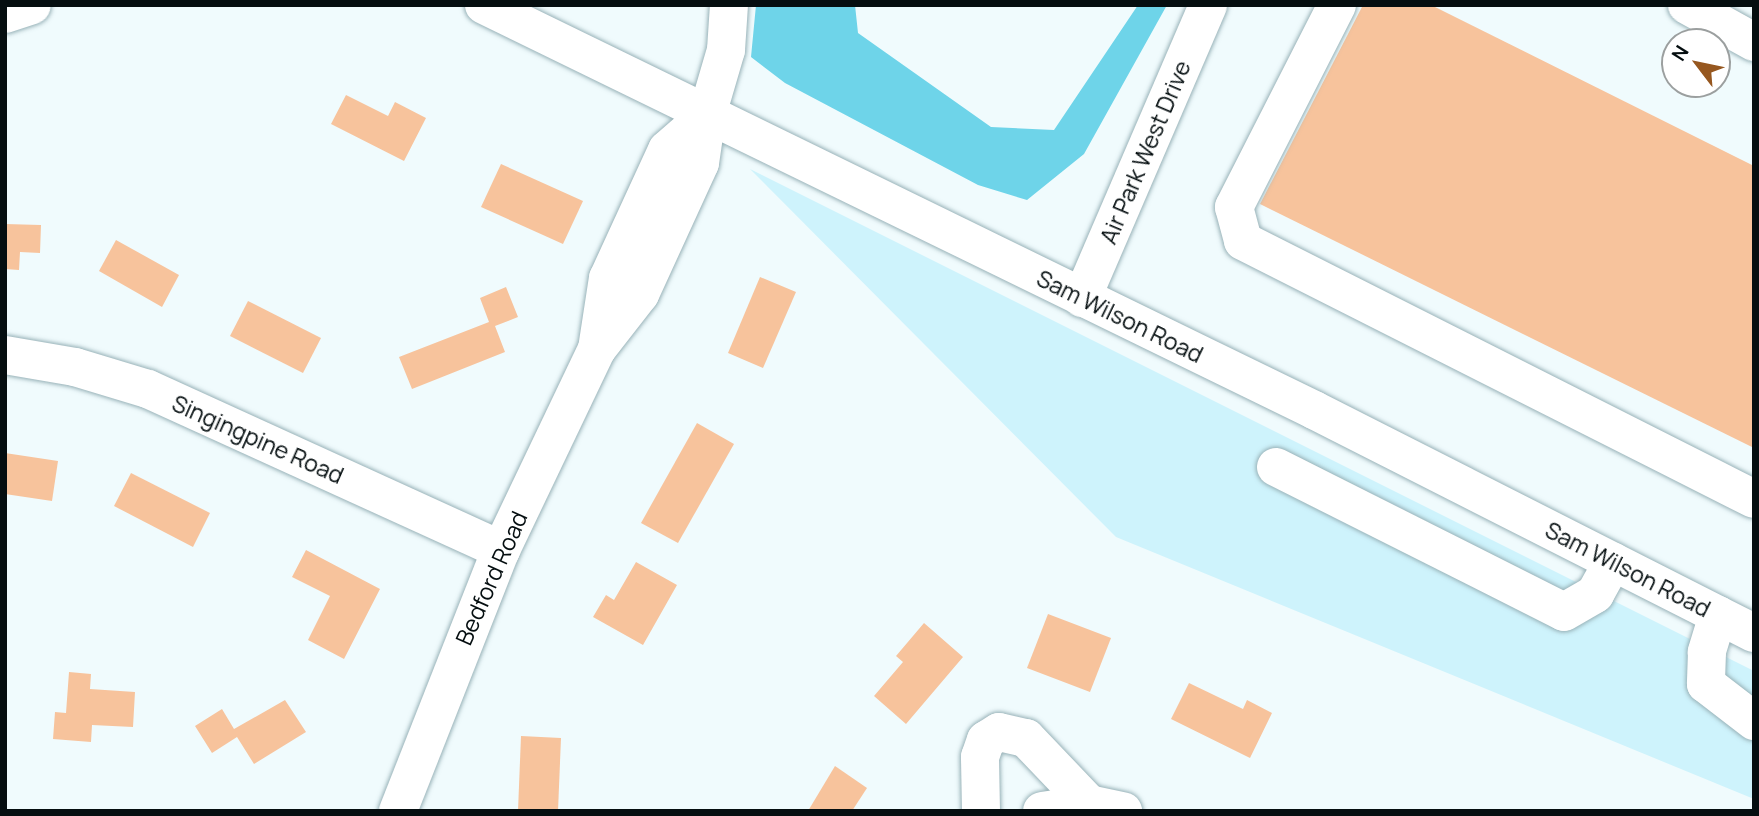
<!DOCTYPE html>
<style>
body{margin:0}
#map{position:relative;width:1759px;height:816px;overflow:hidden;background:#f0fbfd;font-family:Manrope,sans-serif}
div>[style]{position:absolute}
.built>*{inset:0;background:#cef3fc}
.forest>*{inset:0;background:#6ed4e9}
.building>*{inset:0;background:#f7c39c}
.roads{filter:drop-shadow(0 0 2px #98b2b8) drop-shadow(0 0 2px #98b2b8)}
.minor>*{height:38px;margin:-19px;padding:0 19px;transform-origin:19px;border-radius:19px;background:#fff}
span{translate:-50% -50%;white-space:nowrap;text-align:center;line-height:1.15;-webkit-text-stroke:5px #fff;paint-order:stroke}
.street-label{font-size:23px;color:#050e10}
.frame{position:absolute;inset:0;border:7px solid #050e10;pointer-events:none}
.north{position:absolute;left:1661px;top:28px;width:70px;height:70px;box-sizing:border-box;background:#fff;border:2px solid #9b9f9f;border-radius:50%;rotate:302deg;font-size:19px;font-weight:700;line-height:28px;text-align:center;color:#050e10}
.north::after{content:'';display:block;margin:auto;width:24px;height:32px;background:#96571f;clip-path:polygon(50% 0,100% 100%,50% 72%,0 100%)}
</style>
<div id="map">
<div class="built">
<i style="clip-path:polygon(750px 169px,1754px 671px,1754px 799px,1116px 537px)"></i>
</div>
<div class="forest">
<i style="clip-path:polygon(756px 5px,855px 5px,858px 33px,991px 127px,1054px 130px,1138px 5px,1167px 5px,1084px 154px,1027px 200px,978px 185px,785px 83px,751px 57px)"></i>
</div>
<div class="building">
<i style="clip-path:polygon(1363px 5px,1431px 5px,1754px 166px,1754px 448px,1260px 204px)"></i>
<i style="clip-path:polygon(346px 95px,388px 116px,395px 102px,426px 118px,404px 161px,331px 124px)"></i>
<i style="clip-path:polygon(501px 164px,583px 201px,563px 244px,481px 207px)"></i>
<i style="clip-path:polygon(5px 224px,41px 225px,40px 253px,20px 252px,19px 270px,5px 269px)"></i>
<i style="clip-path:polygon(116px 240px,179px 275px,162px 307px,99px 271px)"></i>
<i style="clip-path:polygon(760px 277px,796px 292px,763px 368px,728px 353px)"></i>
<i style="clip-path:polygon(506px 287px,518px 317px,495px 326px,505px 352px,412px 389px,399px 357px,489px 322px,480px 298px)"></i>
<i style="clip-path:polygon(248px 301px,321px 338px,303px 373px,230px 336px)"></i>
<i style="clip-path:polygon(697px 423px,734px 444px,678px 543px,641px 523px)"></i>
<i style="clip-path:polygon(5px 453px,58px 461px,52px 501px,5px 494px)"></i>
<i style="clip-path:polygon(131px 473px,210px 513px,193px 547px,114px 506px)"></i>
<i style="clip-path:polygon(306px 550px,380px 589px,344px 659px,308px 640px,330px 596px,292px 577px)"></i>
<i style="clip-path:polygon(636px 562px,677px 585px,643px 645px,593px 617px,606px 595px,614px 600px)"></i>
<i style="clip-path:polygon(1048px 614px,1111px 638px,1090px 692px,1027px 668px)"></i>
<i style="clip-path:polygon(924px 623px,963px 657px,906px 724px,874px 696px,903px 662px,896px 656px)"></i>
<i style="clip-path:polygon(69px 672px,91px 674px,90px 689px,135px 692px,133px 727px,92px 725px,91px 742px,53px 739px,55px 712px,66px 713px)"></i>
<i style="clip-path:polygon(1189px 683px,1243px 709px,1247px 700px,1272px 713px,1250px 758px,1171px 719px)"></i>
<i style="clip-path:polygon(285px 700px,306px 732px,254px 764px,237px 737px,212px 753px,195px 726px,222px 709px,234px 729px)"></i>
<i style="clip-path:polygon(521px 736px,561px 738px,558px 811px,518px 811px)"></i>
<i style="clip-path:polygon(835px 766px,867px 788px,852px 811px,808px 811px)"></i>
</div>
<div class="roads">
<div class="minor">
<i style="left:484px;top:5px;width:924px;rotate:26.01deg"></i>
<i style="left:1314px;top:410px;width:493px;rotate:26.9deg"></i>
<i style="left:1337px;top:5px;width:227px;rotate:117deg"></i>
<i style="left:1234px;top:207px;width:35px;rotate:75deg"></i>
<i style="left:1243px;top:241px;width:572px;rotate:26.79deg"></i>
<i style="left:1687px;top:5px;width:77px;rotate:28.9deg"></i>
<i style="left:5px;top:14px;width:28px;rotate:-18deg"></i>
<i style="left:707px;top:115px;width:53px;rotate:138.8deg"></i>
<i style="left:667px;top:150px;width:141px;rotate:114.7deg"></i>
<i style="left:608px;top:278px;width:72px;rotate:98.8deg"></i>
<i style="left:597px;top:349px;width:70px;rotate:-52deg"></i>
<i style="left:640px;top:294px;width:144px;rotate:-65.4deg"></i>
<i style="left:700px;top:163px;width:49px;rotate:-81.7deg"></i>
<i style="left:707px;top:115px;width:68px;rotate:-73.7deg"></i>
<i style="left:726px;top:50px;width:45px;rotate:-86.2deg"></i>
<i style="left:1082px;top:298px;width:319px;rotate:-66.7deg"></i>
<i style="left:5px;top:355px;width:71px;rotate:9.7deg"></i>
<i style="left:75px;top:367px;width:76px;rotate:16.8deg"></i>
<i style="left:148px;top:389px;width:388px;rotate:24.5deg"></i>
<i style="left:1276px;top:467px;width:322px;rotate:26.7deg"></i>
<i style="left:1564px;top:612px;width:36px;rotate:-30deg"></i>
<i style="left:1595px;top:594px;width:37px;rotate:-61deg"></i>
<i style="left:1718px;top:615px;width:39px;rotate:107deg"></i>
<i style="left:1707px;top:652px;width:32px;rotate:92deg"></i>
<i style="left:1706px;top:684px;width:61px;rotate:37.6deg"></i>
<i style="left:398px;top:811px;width:281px;rotate:-68.5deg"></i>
<i style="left:501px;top:550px;width:223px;rotate:-64.5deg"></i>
<i style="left:981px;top:811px;width:54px;rotate:-91.1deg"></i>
<i style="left:980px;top:757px;width:18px;rotate:-71deg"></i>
<i style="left:986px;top:740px;width:15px;rotate:-32deg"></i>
<i style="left:999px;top:732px;width:28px;rotate:13deg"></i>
<i style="left:1026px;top:738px;width:91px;rotate:46.3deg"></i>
<i style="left:1042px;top:811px;width:48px;rotate:-8.5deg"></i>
<i style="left:1089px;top:804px;width:35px;rotate:12deg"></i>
</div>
</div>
<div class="street-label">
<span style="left:1145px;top:152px;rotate:-67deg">Air Park West Drive</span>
<span style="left:1120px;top:316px;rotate:26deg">Sam Wilson Road</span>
<span style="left:258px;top:439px;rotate:24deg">Singingpine Road</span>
<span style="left:1628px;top:569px;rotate:27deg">Sam Wilson Road</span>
<span style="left:491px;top:578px;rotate:-66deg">Bedford Road</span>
</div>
<div class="frame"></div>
<div class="north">N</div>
</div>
